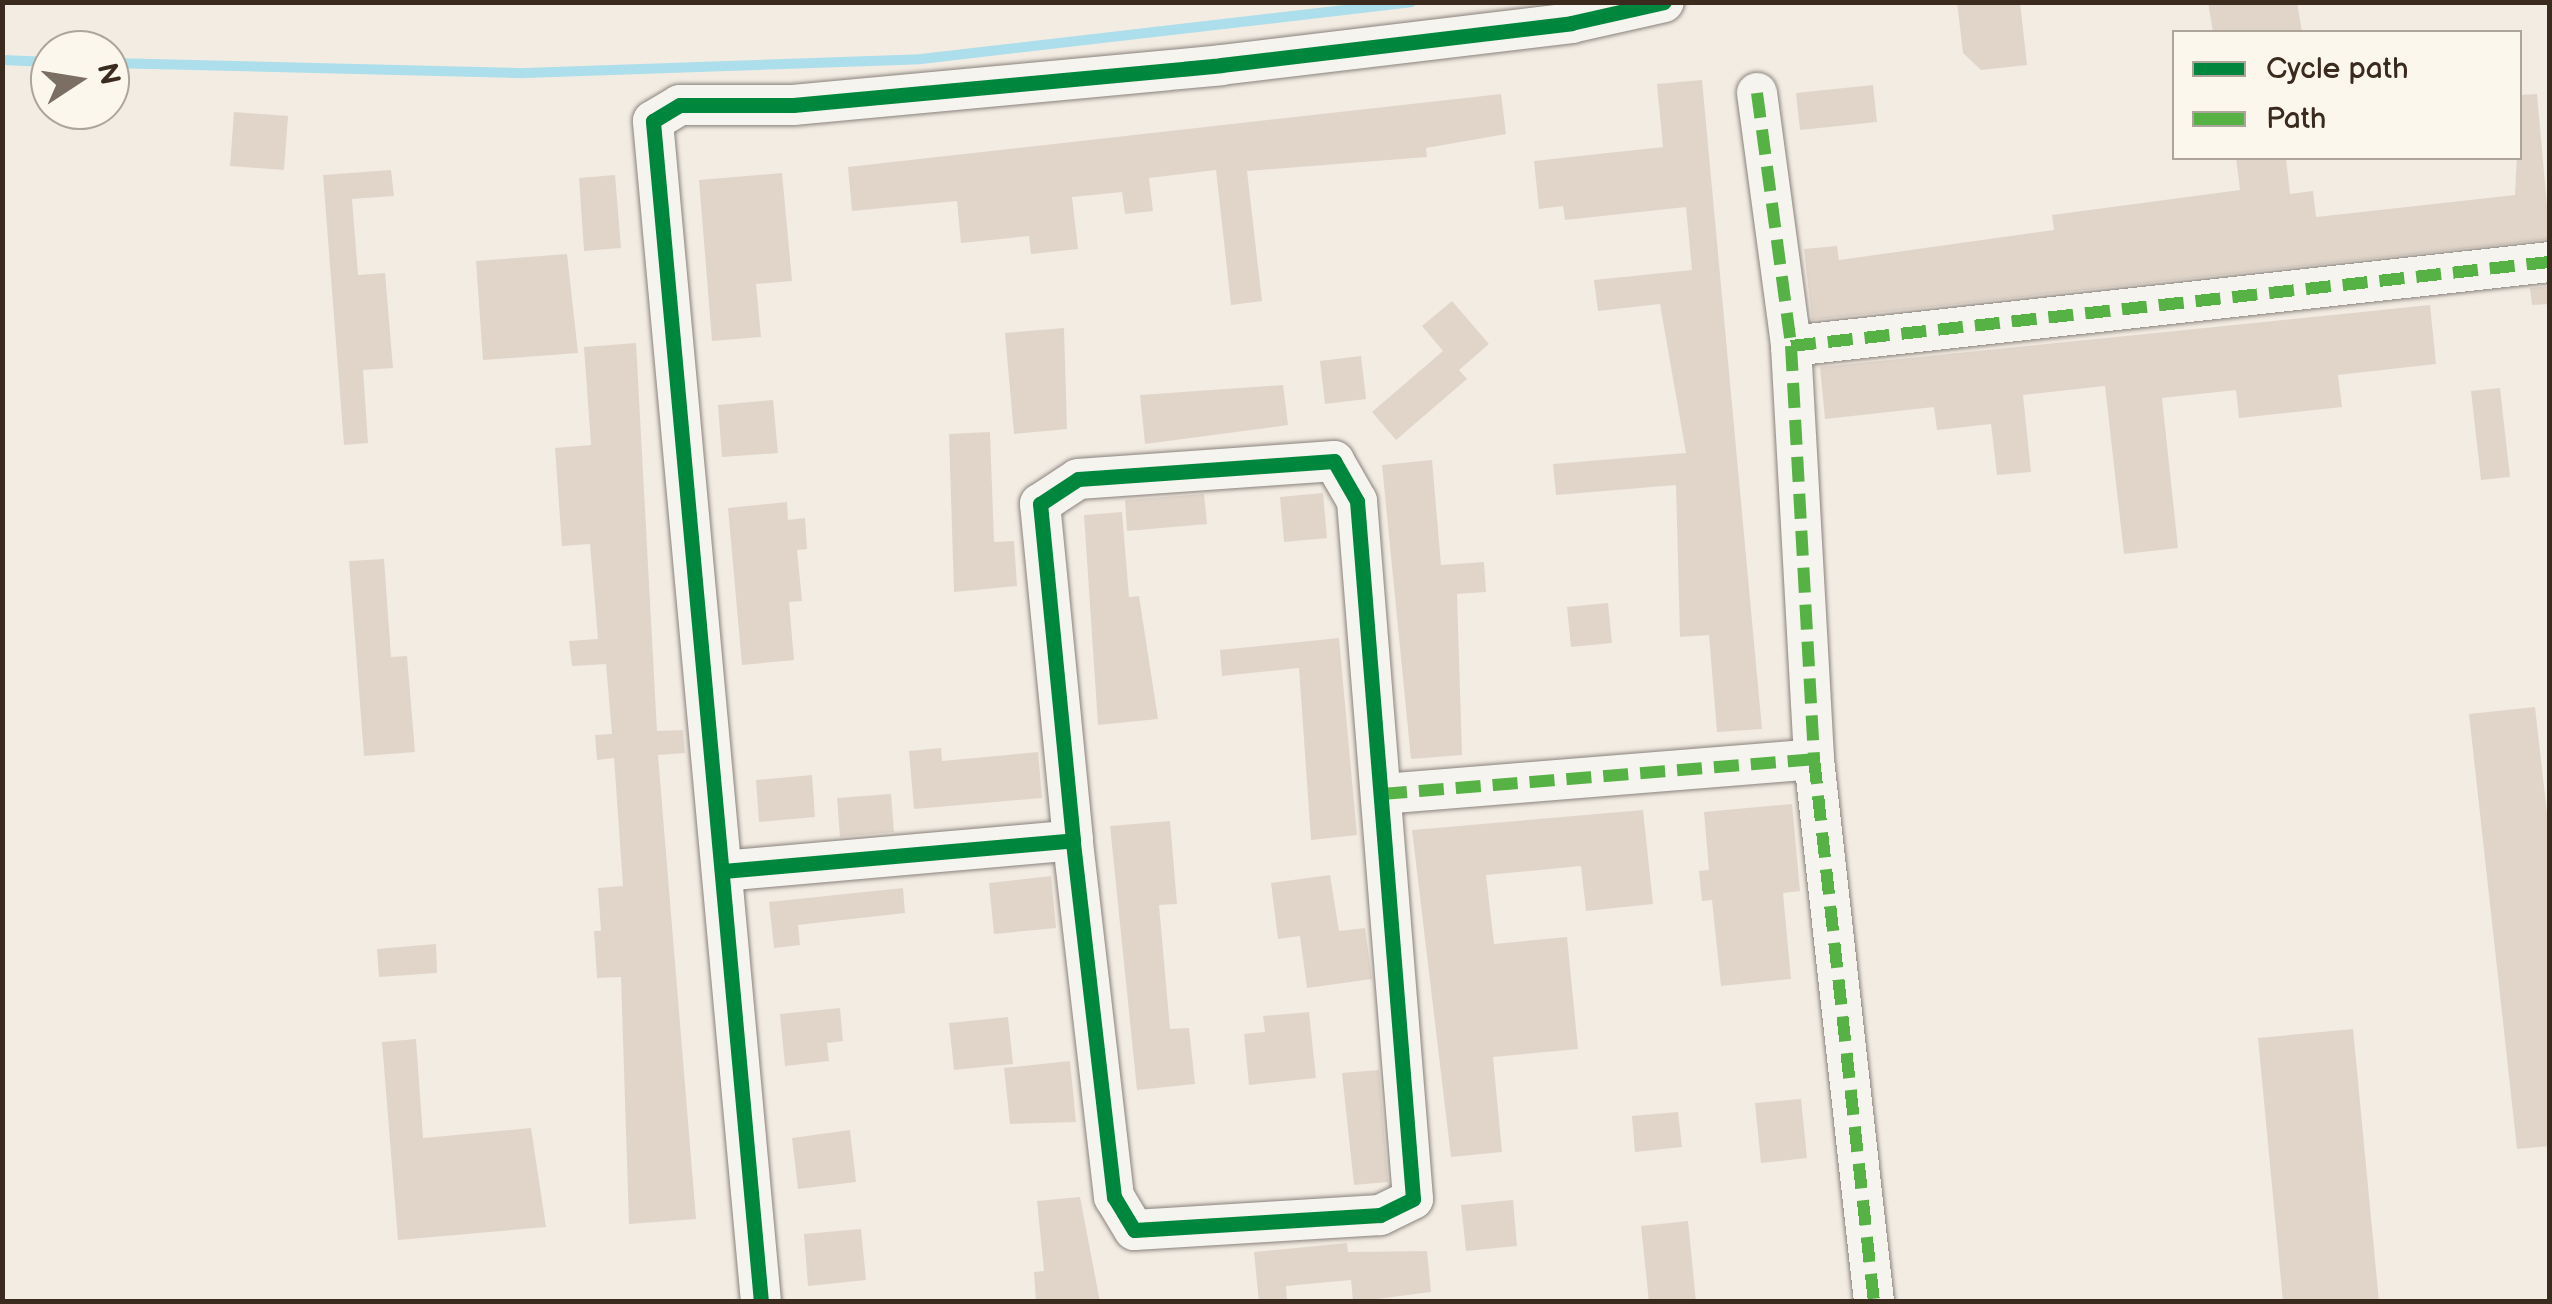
<!DOCTYPE html>
<style>
body{margin:0}
#map{position:relative;width:2552px;height:1304px;overflow:hidden;background:#f3ece3;font-family:"Balsamiq Sans",sans-serif}
div>[style]{position:absolute}
.stream>*{height:10px;margin:-5px;padding:0 5px;transform-origin:5px;border-radius:5px;background:#acdeeb}
.building>*{inset:0;background:#e1d5ca}
.roads{filter:drop-shadow(0 0 2px #89827c) drop-shadow(0 0 2px #89827c)}
.street>*{height:40px;margin:-20px;padding:0 20px;transform-origin:20px;border-radius:20px;background:#f6f4ef}
.quiet>*{height:12px;margin-top:-6px;transform-origin:0;background:repeating-linear-gradient(90deg,#57b245 0 25px,transparent 0 37px)}
.cycleway>*{height:15px;margin:-7.5px;padding:0 7.5px;transform-origin:7.5px;border-radius:7.5px;background:#00873e}
span{translate:-50% -50%;white-space:nowrap;text-align:center;line-height:1.15;-webkit-text-stroke:8px #fbf7ec;paint-order:stroke}
.frame{position:absolute;inset:0;border:5px solid #3b2a1e;pointer-events:none}
.legend{position:absolute;left:2172px;top:30px;width:350px;height:130px;box-sizing:border-box;background:#fbf7ec;border:2px solid #aea59a;margin:0;padding:12px 18px;list-style:none;font-size:30px;color:#3b2a1e}
.legend li{display:flex;align-items:center;gap:20px;height:50px}
.legend b{width:50px;border:2px solid #aea59a}
.north{position:absolute;left:30px;top:30px;width:100px;height:100px;box-sizing:border-box;background:#fbf7ec;border:2px solid #aea59a;border-radius:50%;rotate:78deg;font-size:28px;font-weight:700;line-height:40px;text-align:center;color:#3b2a1e}
.north::after{content:'';display:block;margin:auto;width:35px;height:45px;background:#7b6e63;clip-path:polygon(50% 0,100% 100%,50% 72%,0 100%)}
</style>
<div id="map">
<div class="stream">
<i style="left:2px;top:60px;width:48px;rotate:2.4deg"></i>
<i style="left:110px;top:63px;width:415px;rotate:1.4deg"></i>
<i style="left:525px;top:73px;width:396px;rotate:-2deg"></i>
<i style="left:921px;top:59px;width:493px;rotate:-6.6deg"></i>
</div>
<div class="building">
<i style="clip-path:polygon(1957px 2px,2020px 2px,2027px 65px,1981px 70px,1963px 53px)"></i>
<i style="clip-path:polygon(2208px 2px,2297px 2px,2302px 32px,2213px 32px)"></i>
<i style="clip-path:polygon(1702px 80px,1762px 729px,1717px 732px,1709px 635px,1680px 637px,1676px 485px,1556px 495px,1553px 464px,1686px 453px,1660px 304px,1598px 311px,1594px 280px,1692px 270px,1686px 207px,1565px 220px,1563px 206px,1539px 209px,1534px 161px,1663px 147px,1657px 84px)"></i>
<i style="clip-path:polygon(1873px 85px,1877px 122px,1800px 130px,1796px 93px)"></i>
<i style="clip-path:polygon(1501px 94px,1506px 134px,1426px 148px,1427px 157px,1247px 171px,1262px 301px,1231px 305px,1216px 170px,1149px 178px,1153px 211px,1125px 214px,1122px 192px,1072px 197px,1078px 249px,1031px 254px,1029px 236px,961px 243px,957px 201px,852px 211px,848px 167px)"></i>
<i style="clip-path:polygon(2537px 94px,2550px 239px,1812px 320px,1804px 249px,1837px 246px,1839px 260px,2054px 230px,2052px 215px,2240px 190px,2236px 158px,2286px 158px,2290px 194px,2313px 191px,2316px 217px,2515px 195px,2520px 95px)"></i>
<i style="clip-path:polygon(234px 112px,288px 116px,284px 170px,230px 166px)"></i>
<i style="clip-path:polygon(391px 170px,394px 196px,352px 199px,358px 275px,385px 273px,393px 368px,363px 370px,368px 443px,344px 445px,323px 175px)"></i>
<i style="clip-path:polygon(782px 173px,792px 281px,756px 284px,761px 337px,712px 341px,699px 180px)"></i>
<i style="clip-path:polygon(615px 175px,621px 248px,584px 251px,579px 178px)"></i>
<i style="clip-path:polygon(567px 254px,578px 353px,483px 360px,476px 261px)"></i>
<i style="clip-path:polygon(2550px 286px,2550px 304px,2532px 305px,2530px 288px)"></i>
<i style="clip-path:polygon(1452px 301px,1489px 344px,1459px 370px,1467px 379px,1396px 440px,1372px 412px,1443px 351px,1422px 326px)"></i>
<i style="clip-path:polygon(2430px 305px,2436px 364px,2338px 375px,2342px 407px,2239px 418px,2236px 390px,2162px 398px,2178px 548px,2124px 554px,2105px 386px,2023px 395px,2031px 472px,1997px 475px,1991px 424px,1937px 430px,1934px 407px,1825px 419px,1820px 367px)"></i>
<i style="clip-path:polygon(1064px 328px,1067px 429px,1014px 434px,1005px 333px)"></i>
<i style="clip-path:polygon(636px 343px,657px 731px,683px 730px,685px 753px,658px 755px,696px 1219px,629px 1224px,621px 977px,597px 978px,594px 931px,601px 931px,598px 888px,623px 886px,614px 758px,597px 760px,595px 735px,612px 734px,606px 664px,572px 666px,569px 641px,598px 639px,590px 544px,562px 546px,555px 448px,591px 445px,584px 347px)"></i>
<i style="clip-path:polygon(1361px 356px,1366px 399px,1325px 404px,1320px 361px)"></i>
<i style="clip-path:polygon(1283px 385px,1288px 425px,1145px 444px,1140px 395px)"></i>
<i style="clip-path:polygon(2500px 388px,2510px 477px,2481px 480px,2471px 391px)"></i>
<i style="clip-path:polygon(773px 400px,778px 453px,722px 457px,718px 405px)"></i>
<i style="clip-path:polygon(990px 432px,994px 542px,1014px 541px,1017px 586px,954px 592px,949px 434px)"></i>
<i style="clip-path:polygon(1432px 460px,1441px 565px,1484px 562px,1486px 592px,1457px 594px,1462px 755px,1411px 759px,1382px 465px)"></i>
<i style="clip-path:polygon(1323px 493px,1327px 538px,1284px 542px,1280px 497px)"></i>
<i style="clip-path:polygon(1204px 494px,1207px 524px,1127px 531px,1125px 500px)"></i>
<i style="clip-path:polygon(787px 502px,788px 520px,805px 518px,807px 549px,797px 550px,802px 601px,789px 602px,794px 660px,742px 665px,728px 508px)"></i>
<i style="clip-path:polygon(1122px 512px,1129px 597px,1139px 596px,1158px 719px,1098px 725px,1084px 515px)"></i>
<i style="clip-path:polygon(384px 559px,391px 657px,407px 656px,415px 752px,364px 756px,349px 561px)"></i>
<i style="clip-path:polygon(1608px 603px,1612px 643px,1571px 647px,1567px 607px)"></i>
<i style="clip-path:polygon(1339px 638px,1357px 835px,1311px 840px,1299px 668px,1222px 676px,1220px 650px)"></i>
<i style="clip-path:polygon(2535px 707px,2550px 840px,2550px 1146px,2517px 1149px,2469px 714px)"></i>
<i style="clip-path:polygon(941px 748px,942px 761px,1038px 752px,1042px 798px,914px 809px,909px 751px)"></i>
<i style="clip-path:polygon(812px 775px,815px 817px,759px 822px,756px 780px)"></i>
<i style="clip-path:polygon(891px 794px,894px 832px,840px 837px,837px 798px)"></i>
<i style="clip-path:polygon(1792px 804px,1800px 891px,1783px 893px,1791px 979px,1721px 986px,1712px 900px,1702px 901px,1699px 871px,1709px 870px,1704px 812px)"></i>
<i style="clip-path:polygon(1643px 810px,1653px 904px,1586px 911px,1581px 866px,1486px 875px,1494px 944px,1567px 937px,1578px 1049px,1493px 1057px,1502px 1152px,1451px 1157px,1412px 830px)"></i>
<i style="clip-path:polygon(1170px 821px,1177px 904px,1159px 905px,1170px 1029px,1189px 1028px,1195px 1084px,1137px 1090px,1110px 826px)"></i>
<i style="clip-path:polygon(1330px 875px,1339px 931px,1365px 928px,1372px 979px,1307px 988px,1300px 936px,1278px 939px,1271px 883px)"></i>
<i style="clip-path:polygon(1051px 876px,1056px 928px,994px 934px,989px 883px)"></i>
<i style="clip-path:polygon(903px 888px,905px 913px,798px 925px,800px 945px,774px 948px,769px 902px)"></i>
<i style="clip-path:polygon(436px 944px,437px 973px,379px 977px,377px 949px)"></i>
<i style="clip-path:polygon(840px 1008px,843px 1041px,827px 1043px,829px 1061px,785px 1066px,780px 1014px)"></i>
<i style="clip-path:polygon(1309px 1012px,1316px 1078px,1249px 1085px,1244px 1034px,1265px 1032px,1263px 1016px)"></i>
<i style="clip-path:polygon(1008px 1017px,1013px 1064px,954px 1070px,949px 1023px)"></i>
<i style="clip-path:polygon(2353px 1029px,2379px 1302px,2283px 1302px,2258px 1038px)"></i>
<i style="clip-path:polygon(416px 1039px,423px 1138px,531px 1128px,546px 1227px,398px 1240px,382px 1042px)"></i>
<i style="clip-path:polygon(1070px 1061px,1076px 1122px,1010px 1124px,1004px 1068px)"></i>
<i style="clip-path:polygon(1379px 1070px,1388px 1182px,1354px 1185px,1342px 1073px)"></i>
<i style="clip-path:polygon(1801px 1099px,1807px 1158px,1761px 1163px,1755px 1103px)"></i>
<i style="clip-path:polygon(1678px 1112px,1682px 1147px,1635px 1152px,1632px 1116px)"></i>
<i style="clip-path:polygon(850px 1130px,856px 1182px,798px 1189px,792px 1138px)"></i>
<i style="clip-path:polygon(1080px 1197px,1100px 1302px,1036px 1302px,1034px 1272px,1044px 1271px,1037px 1201px)"></i>
<i style="clip-path:polygon(1513px 1200px,1517px 1246px,1466px 1251px,1461px 1205px)"></i>
<i style="clip-path:polygon(1688px 1221px,1696px 1302px,1649px 1302px,1641px 1226px)"></i>
<i style="clip-path:polygon(861px 1229px,866px 1280px,808px 1286px,804px 1234px)"></i>
<i style="clip-path:polygon(1347px 1243px,1348px 1252px,1427px 1251px,1431px 1292px,1353px 1302px,1351px 1280px,1286px 1286px,1287px 1302px,1259px 1302px,1254px 1252px)"></i>
</div>
<div class="roads">
<div class="street">
<i style="left:1757px;top:93px;width:255px;rotate:82.3deg"></i>
<i style="left:1791px;top:346px;width:414px;rotate:86.8deg"></i>
<i style="left:1814px;top:759px;width:546px;rotate:83.69deg"></i>
<i style="left:1791px;top:346px;width:764px;rotate:-6.32deg"></i>
<i style="left:1382px;top:794px;width:433px;rotate:-4.6deg"></i>
<i style="left:722px;top:871px;width:352px;rotate:-5deg"></i>
<i style="left:1073px;top:840px;width:338px;rotate:-95.6deg"></i>
<i style="left:1040px;top:504px;width:45px;rotate:-33.3deg"></i>
<i style="left:1078px;top:479px;width:257px;rotate:-4deg"></i>
<i style="left:1334px;top:461px;width:46px;rotate:60.1deg"></i>
<i style="left:1357px;top:501px;width:700px;rotate:85.41deg"></i>
<i style="left:1413px;top:1199px;width:37px;rotate:154deg"></i>
<i style="left:1380px;top:1215px;width:246px;rotate:176.5deg"></i>
<i style="left:1134px;top:1230px;width:39px;rotate:-121deg"></i>
<i style="left:1114px;top:1197px;width:359px;rotate:-96.6deg"></i>
<i style="left:761px;top:1302px;width:1186px;rotate:-95.23deg"></i>
<i style="left:653px;top:121px;width:31px;rotate:-31deg"></i>
<i style="left:680px;top:105px;width:113px"></i>
<i style="left:793px;top:105px;width:430px;rotate:-5.3deg"></i>
<i style="left:1221px;top:65px;width:353px;rotate:-6.8deg"></i>
<i style="left:1571px;top:23px;width:95px;rotate:-12.7deg"></i>
</div>
</div>
<div class="quiet">
<i style="left:1757px;top:93px;width:255px;rotate:82.3deg"></i>
<i style="left:1791px;top:346px;width:414px;rotate:86.8deg"></i>
<i style="left:1814px;top:759px;width:546px;rotate:83.69deg"></i>
<i style="left:1791px;top:346px;width:764px;rotate:-6.32deg"></i>
<i style="left:1382px;top:794px;width:433px;rotate:-4.6deg"></i>
</div>
<div class="cycleway">
<i style="left:722px;top:871px;width:352px;rotate:-5deg"></i>
<i style="left:1073px;top:840px;width:338px;rotate:-95.6deg"></i>
<i style="left:1040px;top:504px;width:45px;rotate:-33.3deg"></i>
<i style="left:1078px;top:479px;width:257px;rotate:-4deg"></i>
<i style="left:1334px;top:461px;width:46px;rotate:60.1deg"></i>
<i style="left:1357px;top:501px;width:700px;rotate:85.41deg"></i>
<i style="left:1413px;top:1199px;width:37px;rotate:154deg"></i>
<i style="left:1380px;top:1215px;width:246px;rotate:176.5deg"></i>
<i style="left:1134px;top:1230px;width:39px;rotate:-121deg"></i>
<i style="left:1114px;top:1197px;width:359px;rotate:-96.6deg"></i>
<i style="left:761px;top:1302px;width:1186px;rotate:-95.23deg"></i>
<i style="left:653px;top:121px;width:31px;rotate:-31deg"></i>
<i style="left:680px;top:105px;width:113px"></i>
<i style="left:793px;top:105px;width:430px;rotate:-5.3deg"></i>
<i style="left:1221px;top:65px;width:353px;rotate:-6.8deg"></i>
<i style="left:1571px;top:23px;width:95px;rotate:-12.7deg"></i>
</div>
<div class="frame"></div>
<ul class="legend">
<li><b style="height:12px;background:#00873e"></b>Cycle path</li>
<li><b style="height:12px;background:#57b245"></b>Path</li>
</ul>
<div class="north">N</div>
</div>
